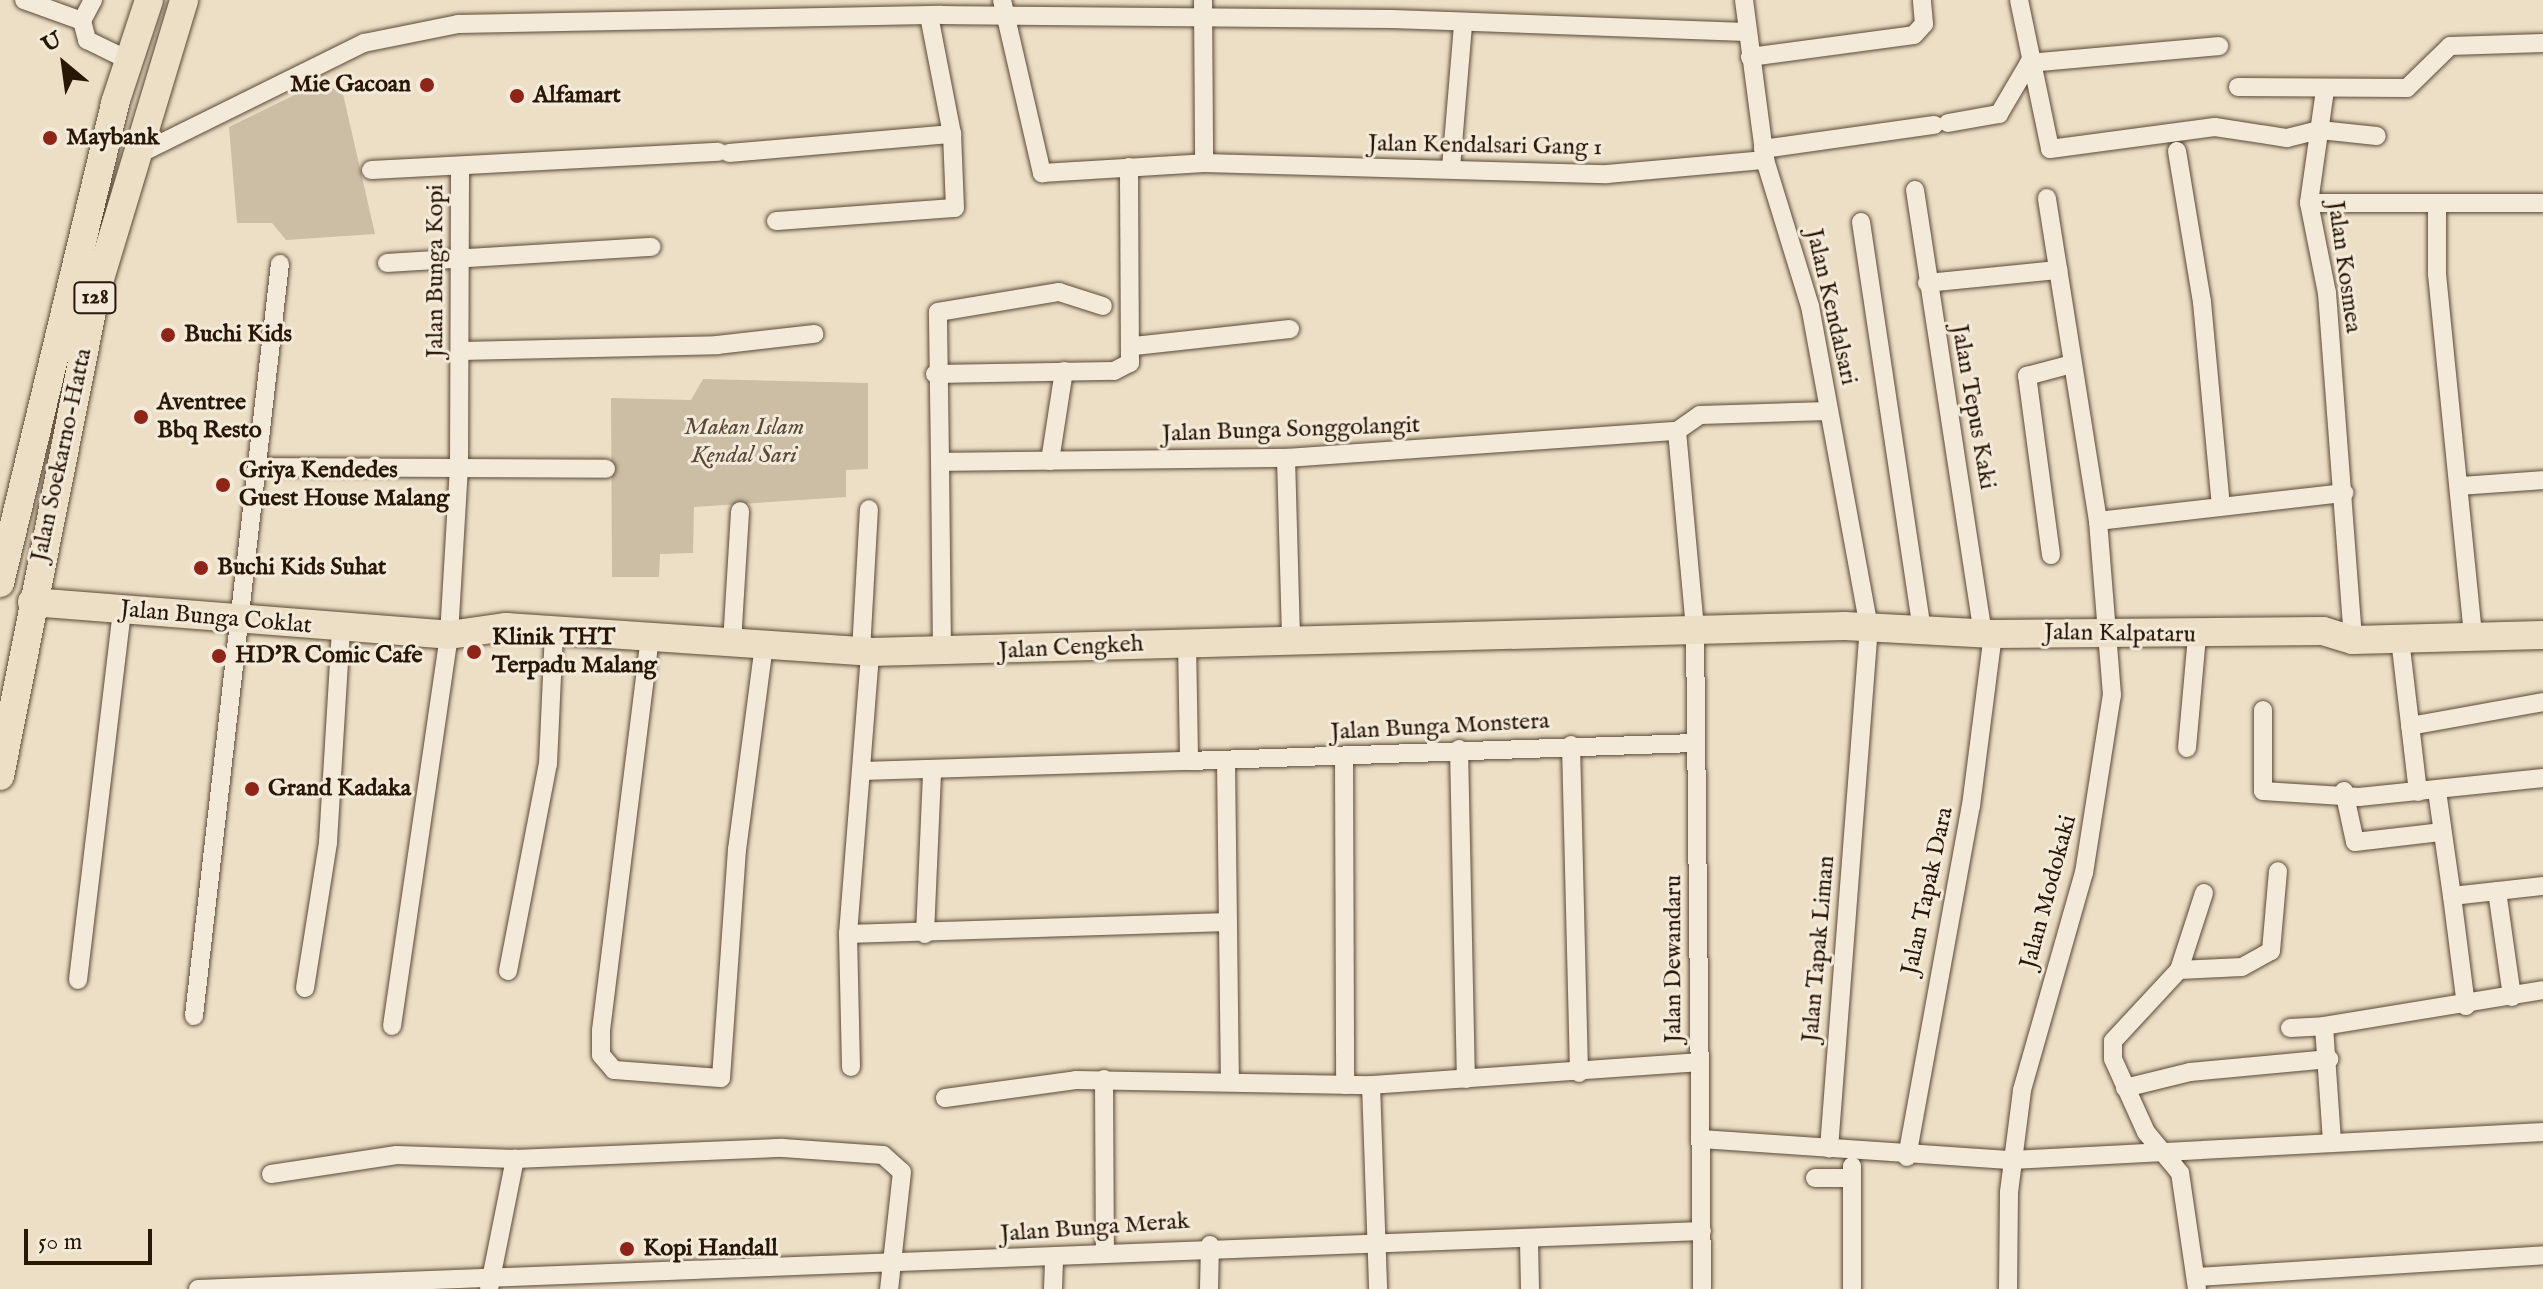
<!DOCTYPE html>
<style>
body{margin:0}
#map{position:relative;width:2543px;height:1289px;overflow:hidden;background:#eddfc6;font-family:"IM FELL English",serif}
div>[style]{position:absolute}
.green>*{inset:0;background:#ccbda5}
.roads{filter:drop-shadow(0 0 2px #5a4936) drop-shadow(0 0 2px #5a4936)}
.street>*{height:18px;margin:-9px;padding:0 9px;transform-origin:9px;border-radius:9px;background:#f3eada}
.primary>*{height:28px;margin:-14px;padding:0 14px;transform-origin:14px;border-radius:14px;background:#eddfc6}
.dots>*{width:22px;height:22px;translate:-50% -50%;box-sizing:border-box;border:4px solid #f3eada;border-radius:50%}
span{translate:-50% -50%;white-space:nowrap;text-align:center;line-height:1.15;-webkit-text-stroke:6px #f3eada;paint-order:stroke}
.shield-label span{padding:2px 6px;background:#f3eada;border:2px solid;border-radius:6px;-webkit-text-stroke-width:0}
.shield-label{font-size:22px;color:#291706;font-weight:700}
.poi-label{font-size:24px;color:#291706;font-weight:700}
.right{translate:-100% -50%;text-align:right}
.left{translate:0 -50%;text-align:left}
.street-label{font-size:24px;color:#291706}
.park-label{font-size:24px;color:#5a4936;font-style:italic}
.north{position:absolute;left:24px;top:24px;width:80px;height:80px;-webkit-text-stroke:6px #f3eada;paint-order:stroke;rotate:331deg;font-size:22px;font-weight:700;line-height:32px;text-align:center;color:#291706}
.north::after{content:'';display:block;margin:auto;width:28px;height:36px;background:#291706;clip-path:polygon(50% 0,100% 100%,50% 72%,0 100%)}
.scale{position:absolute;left:24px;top:1229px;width:128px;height:36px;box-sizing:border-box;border:4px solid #291706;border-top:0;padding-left:10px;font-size:24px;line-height:28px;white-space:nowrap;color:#291706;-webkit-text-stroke:6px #f3eada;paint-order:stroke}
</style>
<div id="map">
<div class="green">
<i style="clip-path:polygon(321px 82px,343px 94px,375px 234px,286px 240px,272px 223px,237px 223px,229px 127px)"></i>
<i style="clip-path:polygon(703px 379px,868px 383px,868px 469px,846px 470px,846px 497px,694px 507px,693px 553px,660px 554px,659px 577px,612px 577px,611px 398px,691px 400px)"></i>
</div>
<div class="roads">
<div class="street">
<i style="left:24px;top:0;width:62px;rotate:19.9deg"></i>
<i style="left:93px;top:0;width:24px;rotate:118deg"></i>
<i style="left:82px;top:21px;width:20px;rotate:75deg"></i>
<i style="left:87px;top:40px;width:46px;rotate:26deg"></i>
<i style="left:1002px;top:0;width:178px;rotate:77deg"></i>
<i style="left:1042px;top:173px;width:162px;rotate:-3.5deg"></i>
<i style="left:1204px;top:163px;width:403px;rotate:1.6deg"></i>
<i style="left:1607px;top:174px;width:159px;rotate:-5.1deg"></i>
<i style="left:1203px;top:0;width:163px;rotate:89.6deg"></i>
<i style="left:1744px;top:0;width:161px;rotate:82.5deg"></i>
<i style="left:1765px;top:160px;width:153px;rotate:72.9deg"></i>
<i style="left:1810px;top:306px;width:325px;rotate:79.6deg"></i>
<i style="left:1869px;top:626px;width:524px;rotate:94.38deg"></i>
<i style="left:2019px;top:0;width:152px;rotate:78.2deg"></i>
<i style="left:2050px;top:149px;width:166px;rotate:-7.6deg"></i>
<i style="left:2215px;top:127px;width:73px;rotate:8.7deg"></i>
<i style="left:2287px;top:138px;width:34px;rotate:-14deg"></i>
<i style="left:2320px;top:130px;width:57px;rotate:6deg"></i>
<i style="left:1750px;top:57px;width:165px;rotate:-7.6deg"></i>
<i style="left:1914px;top:35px;width:15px;rotate:-48deg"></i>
<i style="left:1924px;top:24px;width:24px;rotate:-95deg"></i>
<i style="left:2238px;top:87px;width:169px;rotate:0.3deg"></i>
<i style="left:2407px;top:88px;width:60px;rotate:-44.3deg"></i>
<i style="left:2450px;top:46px;width:93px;rotate:-1.8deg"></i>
<i style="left:2325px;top:90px;width:114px;rotate:98.1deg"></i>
<i style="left:2309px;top:203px;width:92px;rotate:78.7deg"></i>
<i style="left:2327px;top:293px;width:348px;rotate:85.7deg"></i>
<i style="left:1948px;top:123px;width:52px;rotate:-10deg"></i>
<i style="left:1999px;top:114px;width:59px;rotate:-59.5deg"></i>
<i style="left:2029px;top:63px;width:191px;rotate:-5.1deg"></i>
<i style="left:1763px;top:149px;width:173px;rotate:-8deg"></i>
<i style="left:2177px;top:151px;width:153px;rotate:80.6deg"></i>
<i style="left:2202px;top:302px;width:205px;rotate:84.7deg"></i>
<i style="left:729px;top:153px;width:224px;rotate:-4.9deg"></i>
<i style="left:133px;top:157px;width:258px;rotate:-26.3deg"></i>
<i style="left:364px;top:43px;width:96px;rotate:-11.4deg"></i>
<i style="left:458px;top:24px;width:484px;rotate:-1.1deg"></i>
<i style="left:942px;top:15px;width:450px;rotate:0.5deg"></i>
<i style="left:1392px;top:19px;width:354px;rotate:2.1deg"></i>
<i style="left:1451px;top:168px;width:144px;rotate:-85.2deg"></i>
<i style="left:371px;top:170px;width:348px;rotate:-3deg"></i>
<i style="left:1915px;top:190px;width:448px;rotate:81.3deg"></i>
<i style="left:2309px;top:203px;width:128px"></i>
<i style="left:2437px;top:203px;width:71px;rotate:90deg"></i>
<i style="left:2437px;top:274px;width:365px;rotate:84.3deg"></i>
<i style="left:2437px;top:203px;width:106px"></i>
<i style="left:776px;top:221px;width:179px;rotate:-4.2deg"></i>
<i style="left:955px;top:208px;width:74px;rotate:-92.3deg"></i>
<i style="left:952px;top:134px;width:120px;rotate:-101deg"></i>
<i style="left:1861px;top:222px;width:412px;rotate:81.5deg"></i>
<i style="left:387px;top:263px;width:265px;rotate:-3.5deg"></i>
<i style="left:1927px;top:283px;width:132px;rotate:-5.7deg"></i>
<i style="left:1134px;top:346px;width:157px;rotate:-6.2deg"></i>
<i style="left:461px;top:351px;width:256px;rotate:-1.3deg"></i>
<i style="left:717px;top:345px;width:98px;rotate:-6.5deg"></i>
<i style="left:935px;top:374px;width:179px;rotate:-1deg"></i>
<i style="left:1114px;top:371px;width:18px;rotate:-27deg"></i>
<i style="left:1130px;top:363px;width:196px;rotate:-90.3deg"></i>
<i style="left:1677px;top:431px;width:198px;rotate:84.8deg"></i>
<i style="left:1695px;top:628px;width:661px;rotate:89.39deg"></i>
<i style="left:1286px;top:458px;width:184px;rotate:88.4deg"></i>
<i style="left:1050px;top:461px;width:91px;rotate:-81.2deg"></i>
<i style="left:940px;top:462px;width:150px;rotate:-90.8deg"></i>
<i style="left:938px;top:312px;width:123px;rotate:-9.4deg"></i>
<i style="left:1059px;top:292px;width:46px;rotate:17.7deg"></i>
<i style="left:257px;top:467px;width:349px;rotate:0.3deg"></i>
<i style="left:2460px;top:486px;width:83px;rotate:-4.1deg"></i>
<i style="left:2098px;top:521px;width:248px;rotate:-6.5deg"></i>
<i style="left:2051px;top:555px;width:181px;rotate:-97.6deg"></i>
<i style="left:2027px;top:376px;width:47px;rotate:-14.9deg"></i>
<i style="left:650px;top:637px;width:397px;rotate:97.1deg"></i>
<i style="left:601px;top:1031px;width:24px;rotate:90deg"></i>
<i style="left:601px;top:1055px;width:20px;rotate:49deg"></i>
<i style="left:614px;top:1070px;width:107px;rotate:4.3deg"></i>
<i style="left:721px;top:1078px;width:229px;rotate:-86deg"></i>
<i style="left:737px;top:850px;width:206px;rotate:-82.5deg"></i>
<i style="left:2400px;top:639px;width:154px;rotate:83.3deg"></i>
<i style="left:1187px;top:642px;width:119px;rotate:89deg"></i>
<i style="left:1189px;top:761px;width:505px;rotate:-2.04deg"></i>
<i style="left:732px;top:643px;width:132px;rotate:-86.5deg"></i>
<i style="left:861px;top:651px;width:142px;rotate:-86.8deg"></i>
<i style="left:942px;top:653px;width:191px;rotate:-90.6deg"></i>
<i style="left:940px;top:462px;width:346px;rotate:-0.7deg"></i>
<i style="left:1286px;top:458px;width:392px;rotate:-4deg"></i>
<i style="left:1677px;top:431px;width:28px;rotate:-35deg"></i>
<i style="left:1700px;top:415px;width:129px;rotate:-1.8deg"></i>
<i style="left:2263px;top:710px;width:81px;rotate:90deg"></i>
<i style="left:2263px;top:791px;width:96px;rotate:3.6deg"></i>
<i style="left:2359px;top:797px;width:185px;rotate:-5.9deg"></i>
<i style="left:2410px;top:726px;width:135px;rotate:-10.2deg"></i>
<i style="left:1571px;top:745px;width:328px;rotate:88.6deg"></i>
<i style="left:2187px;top:748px;width:113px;rotate:-84.9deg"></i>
<i style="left:1459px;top:749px;width:330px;rotate:88.8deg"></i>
<i style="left:1344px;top:756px;width:329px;rotate:89.8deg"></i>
<i style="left:1226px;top:761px;width:320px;rotate:89.3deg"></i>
<i style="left:863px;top:771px;width:326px;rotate:-1.8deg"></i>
<i style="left:2344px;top:791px;width:52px;rotate:77.8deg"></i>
<i style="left:2355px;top:842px;width:88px;rotate:-6.6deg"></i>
<i style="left:2437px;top:791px;width:106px;rotate:81.9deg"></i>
<i style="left:2452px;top:896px;width:92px;rotate:-6.3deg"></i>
<i style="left:2497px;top:891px;width:107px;rotate:81.9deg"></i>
<i style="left:2452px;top:896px;width:111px;rotate:82.7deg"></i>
<i style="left:848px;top:934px;width:379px;rotate:-1.8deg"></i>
<i style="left:925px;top:934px;width:163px;rotate:-87.5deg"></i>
<i style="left:2179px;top:970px;width:63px;rotate:-2.7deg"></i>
<i style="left:2242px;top:967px;width:33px;rotate:-29deg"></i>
<i style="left:2271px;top:951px;width:80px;rotate:-85deg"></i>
<i style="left:508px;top:971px;width:211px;rotate:-79.1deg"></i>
<i style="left:548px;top:764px;width:134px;rotate:-87.4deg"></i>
<i style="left:78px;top:980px;width:373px;rotate:-83.2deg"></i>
<i style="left:305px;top:988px;width:148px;rotate:-81deg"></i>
<i style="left:328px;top:842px;width:214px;rotate:-86.5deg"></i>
<i style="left:194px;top:1016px;width:757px;rotate:-83.48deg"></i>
<i style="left:392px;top:1026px;width:395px;rotate:-81.7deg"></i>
<i style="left:449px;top:635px;width:167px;rotate:-86.6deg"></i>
<i style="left:459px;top:468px;width:302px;rotate:-89.8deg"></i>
<i style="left:2290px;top:1028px;width:34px;rotate:-3deg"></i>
<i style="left:851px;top:1067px;width:133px;rotate:-91.3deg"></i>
<i style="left:848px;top:934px;width:283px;rotate:-85.5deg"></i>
<i style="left:1104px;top:1079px;width:174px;rotate:89.7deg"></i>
<i style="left:1371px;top:1085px;width:204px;rotate:88deg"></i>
<i style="left:2125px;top:1088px;width:67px;rotate:-13.8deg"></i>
<i style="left:2190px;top:1072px;width:140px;rotate:-5.3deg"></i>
<i style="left:945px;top:1098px;width:132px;rotate:-7.8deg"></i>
<i style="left:1076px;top:1080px;width:295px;rotate:1deg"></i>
<i style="left:1371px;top:1085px;width:329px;rotate:-4deg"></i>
<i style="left:1701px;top:1139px;width:312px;rotate:3.9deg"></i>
<i style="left:2012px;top:1160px;width:532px;rotate:-3.02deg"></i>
<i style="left:2332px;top:1141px;width:115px;rotate:-94deg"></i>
<i style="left:2324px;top:1026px;width:222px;rotate:-9.3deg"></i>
<i style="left:1907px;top:1157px;width:357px;rotate:-79.7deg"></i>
<i style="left:1971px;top:806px;width:173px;rotate:-82.7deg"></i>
<i style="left:271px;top:1174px;width:127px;rotate:-8.6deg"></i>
<i style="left:397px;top:1155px;width:118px;rotate:1.9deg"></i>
<i style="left:515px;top:1159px;width:268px;rotate:-2.4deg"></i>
<i style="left:783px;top:1148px;width:100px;rotate:4deg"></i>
<i style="left:883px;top:1155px;width:25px;rotate:42deg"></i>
<i style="left:902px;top:1172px;width:118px;rotate:96.3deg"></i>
<i style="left:1815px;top:1178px;width:36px"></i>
<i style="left:1529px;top:1241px;width:48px;rotate:88.8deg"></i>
<i style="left:2198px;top:1277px;width:346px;rotate:-3.6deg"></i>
<i style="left:198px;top:1289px;width:1505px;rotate:-2.21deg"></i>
<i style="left:489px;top:1289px;width:133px;rotate:-78.7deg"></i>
<i style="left:1053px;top:1289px;width:32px;rotate:-88deg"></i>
<i style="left:1209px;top:1289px;width:44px;rotate:-88.7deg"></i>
<i style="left:1852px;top:1289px;width:123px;rotate:-90deg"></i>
<i style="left:2008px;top:1289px;width:97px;rotate:-89.4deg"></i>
<i style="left:2009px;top:1192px;width:103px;rotate:-82.7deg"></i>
<i style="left:2022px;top:1090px;width:226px;rotate:-74.1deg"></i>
<i style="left:2084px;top:873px;width:180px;rotate:-81.1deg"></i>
<i style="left:2112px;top:695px;width:175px;rotate:-94.6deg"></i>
<i style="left:2098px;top:521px;width:327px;rotate:-99deg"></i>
<i style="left:2197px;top:1289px;width:117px;rotate:-98.3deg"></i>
<i style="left:2180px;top:1173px;width:53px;rotate:-129.7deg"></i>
<i style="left:2146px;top:1132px;width:80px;rotate:-114.3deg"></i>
<i style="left:2113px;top:1059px;width:18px;rotate:-90deg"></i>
<i style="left:2113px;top:1041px;width:97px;rotate:-47.1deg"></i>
<i style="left:2179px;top:970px;width:81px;rotate:-72deg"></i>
</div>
<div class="primary">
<i style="left:0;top:583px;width:494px;rotate:-76.5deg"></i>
<i style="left:115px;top:103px;width:108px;rotate:-71.7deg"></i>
<i style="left:32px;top:602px;width:418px;rotate:4.5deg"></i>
<i style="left:449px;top:635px;width:58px;rotate:-8deg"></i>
<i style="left:506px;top:627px;width:365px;rotate:3.9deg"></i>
<i style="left:870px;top:652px;width:975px;rotate:-1.53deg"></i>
<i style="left:1845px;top:626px;width:148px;rotate:3.1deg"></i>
<i style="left:1993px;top:634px;width:330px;rotate:-0.5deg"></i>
<i style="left:2323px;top:631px;width:31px;rotate:17deg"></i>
<i style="left:2353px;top:640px;width:190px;rotate:-1.5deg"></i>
<i style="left:0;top:776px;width:493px;rotate:-78.8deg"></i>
<i style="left:96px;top:292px;width:305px;rotate:-73.2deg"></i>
</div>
</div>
<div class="dots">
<i style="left:427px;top:85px;background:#8f2418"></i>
<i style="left:517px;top:96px;background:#8f2418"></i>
<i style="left:50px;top:138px;background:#8f2418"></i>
<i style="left:168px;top:335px;background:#8f2418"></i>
<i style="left:141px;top:417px;background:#8f2418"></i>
<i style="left:223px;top:485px;background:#8f2418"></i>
<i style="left:201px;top:568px;background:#8f2418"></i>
<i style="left:474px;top:652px;background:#8f2418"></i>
<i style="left:219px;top:656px;background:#8f2418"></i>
<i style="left:252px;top:789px;background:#8f2418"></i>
<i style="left:627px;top:1249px;background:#8f2418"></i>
</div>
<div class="shield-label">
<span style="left:95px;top:298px">128</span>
</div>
<div class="poi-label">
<span class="right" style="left:411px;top:85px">Mie Gacoan</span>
<span class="left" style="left:533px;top:96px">Alfamart</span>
<span class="left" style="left:66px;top:138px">Maybank</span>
<span class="left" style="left:184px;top:335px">Buchi Kids</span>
<span class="left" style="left:157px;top:417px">Aventree<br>Bbq Resto</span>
<span class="left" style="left:239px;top:485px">Griya Kendedes<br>Guest House Malang</span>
<span class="left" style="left:217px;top:568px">Buchi Kids Suhat</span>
<span class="left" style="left:492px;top:652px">Klinik THT<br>Terpadu Malang</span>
<span class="left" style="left:235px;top:656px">HD'R Comic Cafe</span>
<span class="left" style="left:268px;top:789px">Grand Kadaka</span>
<span class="left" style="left:643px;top:1249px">Kopi Handall</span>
</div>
<div class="street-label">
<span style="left:1485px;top:146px;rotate:1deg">Jalan Kendalsari Gang 1</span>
<span style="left:2344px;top:267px;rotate:82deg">Jalan Kosmea</span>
<span style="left:436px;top:271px;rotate:-90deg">Jalan Bunga Kopi</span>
<span style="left:1831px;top:307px;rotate:77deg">Jalan Kendalsari</span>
<span style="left:1973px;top:407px;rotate:80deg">Jalan Tepus Kaki</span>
<span style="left:1291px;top:430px;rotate:-2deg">Jalan Bunga Songgolangit</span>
<span style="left:62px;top:455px;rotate:-78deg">Jalan Soekarno-Hatta</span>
<span style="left:216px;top:618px;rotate:5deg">Jalan Bunga Coklat</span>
<span style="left:2120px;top:634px;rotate:1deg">Jalan Kalpataru</span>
<span style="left:1071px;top:648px;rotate:-3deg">Jalan Cengkeh</span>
<span style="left:1440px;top:727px;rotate:-3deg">Jalan Bunga Monstera</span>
<span style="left:1928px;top:891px;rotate:-78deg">Jalan Tapak Dara</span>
<span style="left:2049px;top:892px;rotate:-75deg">Jalan Modokaki</span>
<span style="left:1819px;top:949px;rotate:-85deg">Jalan Tapak Liman</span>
<span style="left:1674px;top:959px;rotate:-90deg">Jalan Dewandaru</span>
<span style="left:1095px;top:1228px;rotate:-4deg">Jalan Bunga Merak</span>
</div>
<div class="park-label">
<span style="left:744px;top:442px">Makan Islam<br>Kendal Sari</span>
</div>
<div class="north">U</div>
<div class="scale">50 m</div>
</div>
